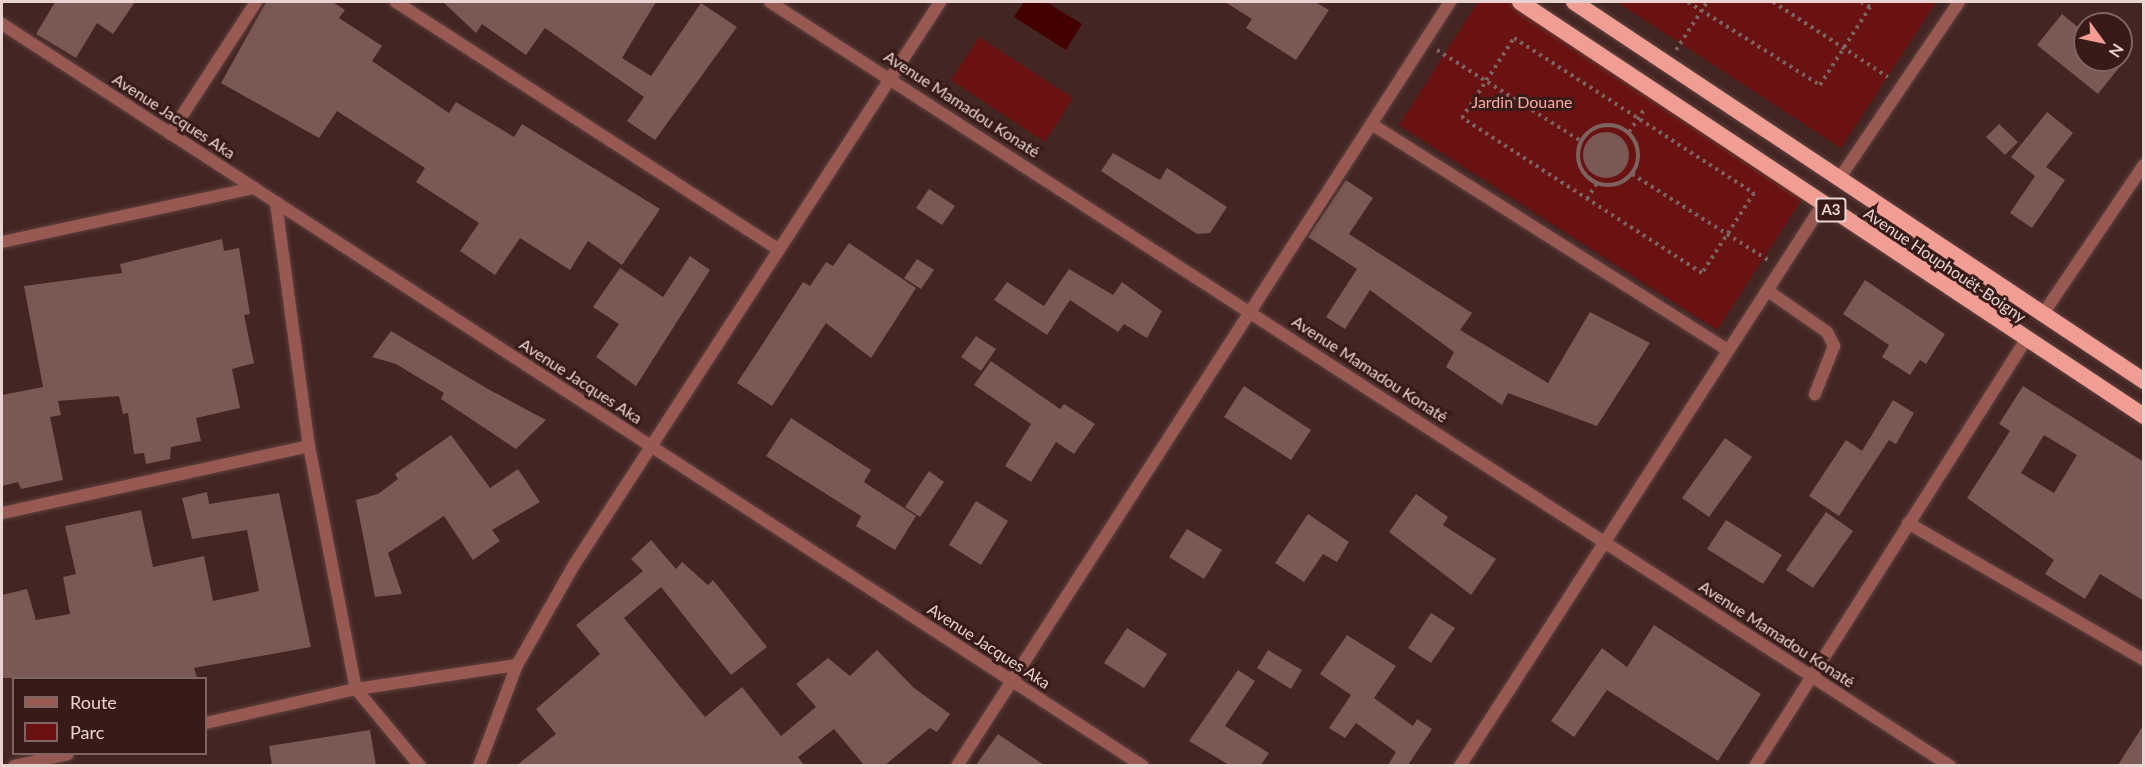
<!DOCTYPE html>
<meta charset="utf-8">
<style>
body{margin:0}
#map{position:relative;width:2145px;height:767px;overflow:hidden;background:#432522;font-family:Lato,sans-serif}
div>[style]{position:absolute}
.green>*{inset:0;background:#6a1211}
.water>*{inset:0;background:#440001}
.building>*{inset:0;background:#7a5854}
.round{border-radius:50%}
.path>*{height:4px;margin-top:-2px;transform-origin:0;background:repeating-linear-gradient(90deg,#7d6360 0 3px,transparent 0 7.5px)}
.path>.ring{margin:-2px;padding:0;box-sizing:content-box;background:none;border:4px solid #7d6360;border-radius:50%}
.roads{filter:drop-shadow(0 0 2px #5e413e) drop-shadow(0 0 2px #5e413e)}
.service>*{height:12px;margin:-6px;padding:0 6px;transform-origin:6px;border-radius:6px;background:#985952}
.minor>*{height:12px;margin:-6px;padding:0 6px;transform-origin:6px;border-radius:6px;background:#985952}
.tertiary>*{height:12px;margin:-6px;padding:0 6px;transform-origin:6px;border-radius:6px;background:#985952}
.trunk>*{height:16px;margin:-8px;padding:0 8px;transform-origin:8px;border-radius:8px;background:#f09d94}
span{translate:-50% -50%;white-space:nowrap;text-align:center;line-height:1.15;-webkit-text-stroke:6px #381b18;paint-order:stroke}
.shield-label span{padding:2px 4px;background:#381b18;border:2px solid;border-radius:4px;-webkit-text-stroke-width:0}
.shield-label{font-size:15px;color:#e9d4d2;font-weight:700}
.park-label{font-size:16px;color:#f9aaa0}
.street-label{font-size:16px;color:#e9d4d2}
.frame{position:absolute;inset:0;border:3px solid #e9d4d2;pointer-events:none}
.legend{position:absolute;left:12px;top:677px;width:195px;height:78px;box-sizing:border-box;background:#381b18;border:2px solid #7f6562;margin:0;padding:8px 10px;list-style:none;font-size:18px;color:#e9d4d2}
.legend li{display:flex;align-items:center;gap:12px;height:30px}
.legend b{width:30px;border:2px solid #7f6562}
.north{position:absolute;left:2073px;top:12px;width:60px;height:60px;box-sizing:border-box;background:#381b18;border:2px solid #7f6562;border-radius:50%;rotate:123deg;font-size:16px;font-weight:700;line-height:24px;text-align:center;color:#e9d4d2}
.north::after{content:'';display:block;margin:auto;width:21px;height:27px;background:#f59c92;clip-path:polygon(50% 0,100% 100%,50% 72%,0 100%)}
</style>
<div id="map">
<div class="green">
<i style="clip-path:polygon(1478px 2px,1523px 2px,1810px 187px,1717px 330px,1399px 125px)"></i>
<i style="clip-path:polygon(1617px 2px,1931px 2px,1935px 4px,1841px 148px)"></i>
<i style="clip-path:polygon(979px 37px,1073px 98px,1045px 142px,951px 80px)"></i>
</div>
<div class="water">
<i style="clip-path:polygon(1024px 2px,1046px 2px,1082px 24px,1066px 50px,1014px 17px)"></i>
</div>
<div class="building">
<i style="clip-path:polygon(55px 2px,135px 2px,113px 34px,97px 23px,76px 58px,36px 34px)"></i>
<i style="clip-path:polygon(266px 2px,333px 2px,345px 10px,339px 18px,382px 46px,372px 61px,449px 113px,456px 102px,514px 137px,522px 124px,660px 209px,622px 265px,588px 241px,570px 270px,520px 238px,495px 275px,460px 251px,479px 223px,416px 182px,425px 168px,337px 111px,319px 138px,221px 83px)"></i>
<i style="clip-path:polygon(443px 2px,656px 2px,622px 58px,651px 76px,701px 3px,737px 27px,655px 140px,627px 121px,644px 97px,545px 28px,526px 55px,482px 24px,476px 33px)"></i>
<i style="clip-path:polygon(1225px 2px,1315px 2px,1329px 10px,1296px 60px,1246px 28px,1252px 19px)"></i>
<i style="clip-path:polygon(2062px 14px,2085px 33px,2085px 60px,2125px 60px,2098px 94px,2037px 45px)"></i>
<i style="clip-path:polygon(2047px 112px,2073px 133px,2046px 167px,2065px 180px,2032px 228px,2010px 213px,2035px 176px,2011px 157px)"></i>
<i style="clip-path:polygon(1999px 124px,2018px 142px,2005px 155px,1986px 137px)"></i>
<i class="round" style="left:1583px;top:132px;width:46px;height:46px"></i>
<i style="clip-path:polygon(1113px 153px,1160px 180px,1167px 168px,1227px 207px,1210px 233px,1197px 234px,1101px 171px)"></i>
<i style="clip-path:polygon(1346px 180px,1373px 198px,1349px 234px,1472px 313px,1460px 330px,1548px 383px,1590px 312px,1650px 343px,1597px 426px,1508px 393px,1502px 405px,1446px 367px,1454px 352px,1370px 290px,1345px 329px,1326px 317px,1357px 269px,1308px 237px)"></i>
<i style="clip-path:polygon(929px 189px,955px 206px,942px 225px,916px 208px)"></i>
<i style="clip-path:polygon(222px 239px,224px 251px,239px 248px,250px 314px,244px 315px,254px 363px,232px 369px,240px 408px,196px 418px,201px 441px,171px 447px,170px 459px,146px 464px,144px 453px,134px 454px,128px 413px,123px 414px,119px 396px,58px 401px,61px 415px,50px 417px,63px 480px,21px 489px,18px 482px,2px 486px,2px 395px,43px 387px,24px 286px,122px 273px,120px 264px)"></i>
<i style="clip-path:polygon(849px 243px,916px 288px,871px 358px,826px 323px,772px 406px,737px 383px,803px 282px,810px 286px,826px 262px,833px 266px)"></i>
<i style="clip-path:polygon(690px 256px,710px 270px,636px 386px,596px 357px,619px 324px,593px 307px,620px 268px,663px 297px)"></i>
<i style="clip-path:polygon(917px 259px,934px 270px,921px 289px,904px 278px)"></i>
<i style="clip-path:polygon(1069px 269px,1113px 295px,1122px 282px,1162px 311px,1147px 338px,1124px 324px,1118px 332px,1070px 300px,1047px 335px,994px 300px,1007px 282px,1044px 306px)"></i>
<i style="clip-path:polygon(1865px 280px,1945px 334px,1926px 364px,1920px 360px,1910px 375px,1882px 357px,1889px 345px,1843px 314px)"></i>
<i style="clip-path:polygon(391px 331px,488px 389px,546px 420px,516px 449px,441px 399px,444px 393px,396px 364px,372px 357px)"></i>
<i style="clip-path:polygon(976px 336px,996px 349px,981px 371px,961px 357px)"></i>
<i style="clip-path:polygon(991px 361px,1060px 409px,1064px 404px,1095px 424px,1074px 454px,1056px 442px,1031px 482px,1005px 466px,1031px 424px,974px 385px)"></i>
<i style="clip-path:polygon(1244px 386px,1311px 430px,1291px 460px,1224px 417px)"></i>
<i style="clip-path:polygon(evenodd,2023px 386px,2144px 462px,2144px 601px,2100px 574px,2085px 599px,2045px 574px,2054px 560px,1967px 498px,2010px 431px,1999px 424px,2023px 386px,2044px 435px,2077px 455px,2054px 493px,2021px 473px,2044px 435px)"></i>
<i style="clip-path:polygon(1893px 400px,1914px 413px,1896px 444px,1889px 440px,1839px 516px,1809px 496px,1846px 440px,1862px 451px)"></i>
<i style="clip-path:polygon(791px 418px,871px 470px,864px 482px,916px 516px,895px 550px,856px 526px,861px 516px,766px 456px)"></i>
<i style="clip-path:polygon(451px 435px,490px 488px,518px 469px,540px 502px,492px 530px,500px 541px,473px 560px,444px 516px,388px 553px,402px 594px,375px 597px,356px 500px,378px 494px,398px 479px,395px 474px)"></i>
<i style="clip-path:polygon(1725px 438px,1752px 457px,1709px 517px,1682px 498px)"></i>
<i style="clip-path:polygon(929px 471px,944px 482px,920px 517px,905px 507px)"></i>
<i style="clip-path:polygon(207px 492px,209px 504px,279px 493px,311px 647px,194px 668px,197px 678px,2px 678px,2px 595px,27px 589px,36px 620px,70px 614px,63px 577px,76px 574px,65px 526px,141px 510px,153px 567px,204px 556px,213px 601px,259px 591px,247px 530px,192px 539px,182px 498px)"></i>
<i style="clip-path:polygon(1416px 494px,1448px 517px,1443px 525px,1496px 559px,1471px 595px,1389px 532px)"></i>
<i style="clip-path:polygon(976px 501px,1008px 521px,981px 565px,949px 545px)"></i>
<i style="clip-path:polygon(1826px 512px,1853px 531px,1813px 588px,1786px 570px)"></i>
<i style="clip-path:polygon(1308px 514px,1349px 542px,1337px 562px,1323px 554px,1304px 582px,1275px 563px)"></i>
<i style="clip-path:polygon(1726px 520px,1782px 555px,1763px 584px,1707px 549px)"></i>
<i style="clip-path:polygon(1187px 529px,1222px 550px,1204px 579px,1169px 557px)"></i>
<i style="clip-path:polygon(651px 540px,676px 569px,682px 562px,708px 585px,713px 580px,767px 647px,731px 675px,661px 587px,624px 618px,705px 717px,742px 687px,781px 736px,816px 707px,796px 684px,828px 658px,850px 676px,877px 650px,914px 688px,950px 714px,937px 732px,930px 728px,885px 765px,864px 765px,834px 729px,798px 757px,804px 765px,517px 765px,556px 734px,536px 709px,600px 654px,576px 625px,643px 571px,631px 559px)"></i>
<i style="clip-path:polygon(1431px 613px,1455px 628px,1431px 663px,1408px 648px)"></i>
<i style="clip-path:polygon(1654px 625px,1761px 694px,1718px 761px,1607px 690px,1574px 737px,1551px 721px,1602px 648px,1627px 667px)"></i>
<i style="clip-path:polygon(1127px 628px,1167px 654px,1144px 688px,1104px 663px)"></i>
<i style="clip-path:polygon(1347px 635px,1396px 666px,1374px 698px,1413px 726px,1417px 719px,1432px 729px,1408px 765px,1388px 765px,1396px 752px,1356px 723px,1345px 738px,1329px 728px,1351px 695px,1320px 674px)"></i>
<i style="clip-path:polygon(1268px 650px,1302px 670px,1291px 689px,1257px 668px)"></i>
<i style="clip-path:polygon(1238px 670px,1255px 681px,1225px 726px,1269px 753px,1261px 765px,1229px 765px,1189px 741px)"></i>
<i style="clip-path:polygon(2144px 724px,2144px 765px,2118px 765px)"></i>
<i style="clip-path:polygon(370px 730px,376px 765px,272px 765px,269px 746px)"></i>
<i style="clip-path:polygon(998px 734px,1044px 765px,976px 765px)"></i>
</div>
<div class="path">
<i style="left:1688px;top:2px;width:156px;rotate:32.2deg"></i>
<i style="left:1820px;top:85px;width:93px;rotate:-57.3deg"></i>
<i style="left:1870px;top:7px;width:10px;rotate:-151deg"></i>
<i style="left:1773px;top:2px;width:137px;rotate:33.1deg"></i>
<i style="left:1514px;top:38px;width:286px;rotate:32.9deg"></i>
<i style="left:1754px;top:193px;width:95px;rotate:123deg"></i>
<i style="left:1702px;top:273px;width:286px;rotate:-147.1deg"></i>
<i style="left:1462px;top:118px;width:95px;rotate:-57deg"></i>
<i style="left:1437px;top:50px;width:170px;rotate:32.3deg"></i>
<i style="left:1676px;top:50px;width:57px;rotate:-57.1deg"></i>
<i class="ring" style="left:1578px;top:125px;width:56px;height:56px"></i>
<i style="left:1629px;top:132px;width:29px;rotate:-56deg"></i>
<i style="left:1632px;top:174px;width:161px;rotate:32.3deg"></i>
<i style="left:1587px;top:199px;width:19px;rotate:-58deg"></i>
</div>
<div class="roads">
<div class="service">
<i style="left:1768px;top:291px;width:72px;rotate:34.8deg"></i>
<i style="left:1827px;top:332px;width:16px;rotate:63deg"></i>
<i style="left:1834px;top:346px;width:52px;rotate:111.6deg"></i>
<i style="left:1908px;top:523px;width:273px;rotate:30.1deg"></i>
</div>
<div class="minor">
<i style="left:396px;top:2px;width:456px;rotate:32.9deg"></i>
<i style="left:770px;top:2px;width:1406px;rotate:32.92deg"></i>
<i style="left:1373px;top:125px;width:420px;rotate:32.4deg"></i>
<i style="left:170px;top:134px;width:158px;rotate:-56.9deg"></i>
<i style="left:1839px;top:179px;width:214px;rotate:-55.9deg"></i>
<i style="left:276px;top:203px;width:245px;rotate:82.3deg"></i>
<i style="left:309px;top:446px;width:248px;rotate:79.1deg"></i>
<i style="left:356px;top:689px;width:100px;rotate:50.3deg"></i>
<i style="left:2px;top:242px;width:258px;rotate:-12.1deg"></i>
<i style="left:2043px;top:314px;width:180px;rotate:-55.9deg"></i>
<i style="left:2px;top:513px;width:314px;rotate:-12.3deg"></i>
<i style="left:206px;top:723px;width:154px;rotate:-12.8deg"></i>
<i style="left:356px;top:689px;width:163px;rotate:-8.5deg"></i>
<i style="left:14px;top:766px;width:55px;rotate:-12.5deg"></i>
<i style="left:479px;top:766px;width:108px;rotate:-69.4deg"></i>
<i style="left:517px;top:665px;width:115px;rotate:-60.3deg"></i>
<i style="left:574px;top:565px;width:672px;rotate:-56.97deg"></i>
<i style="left:957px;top:766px;width:909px;rotate:-57.17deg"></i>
<i style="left:1460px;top:766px;width:669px;rotate:-57.14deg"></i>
<i style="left:1755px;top:766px;width:504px;rotate:-57.57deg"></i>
</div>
<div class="tertiary">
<i style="left:2px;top:24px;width:1361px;rotate:33.04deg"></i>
</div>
<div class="trunk">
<i style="left:1520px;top:2px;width:749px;rotate:33.56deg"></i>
<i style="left:1574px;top:2px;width:685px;rotate:33.62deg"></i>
</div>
</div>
<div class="shield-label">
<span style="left:1831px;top:210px">A3</span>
</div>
<div class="park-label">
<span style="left:1522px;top:102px">Jardin Douane</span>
</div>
<div class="street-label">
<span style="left:962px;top:104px;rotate:33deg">Avenue Mamadou Konaté</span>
<span style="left:174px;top:116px;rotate:33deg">Avenue Jacques Aka</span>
<span style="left:1945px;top:265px;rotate:34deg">Avenue Houphouët-Boigny</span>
<span style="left:1370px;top:369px;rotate:33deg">Avenue Mamadou Konaté</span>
<span style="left:581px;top:381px;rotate:33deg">Avenue Jacques Aka</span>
<span style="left:1777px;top:634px;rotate:33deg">Avenue Mamadou Konaté</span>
<span style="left:989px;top:646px;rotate:33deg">Avenue Jacques Aka</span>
</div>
<div class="frame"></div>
<ul class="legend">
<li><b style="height:8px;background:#985952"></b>Route</li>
<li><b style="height:16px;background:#6a1211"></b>Parc</li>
</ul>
<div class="north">N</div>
</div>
